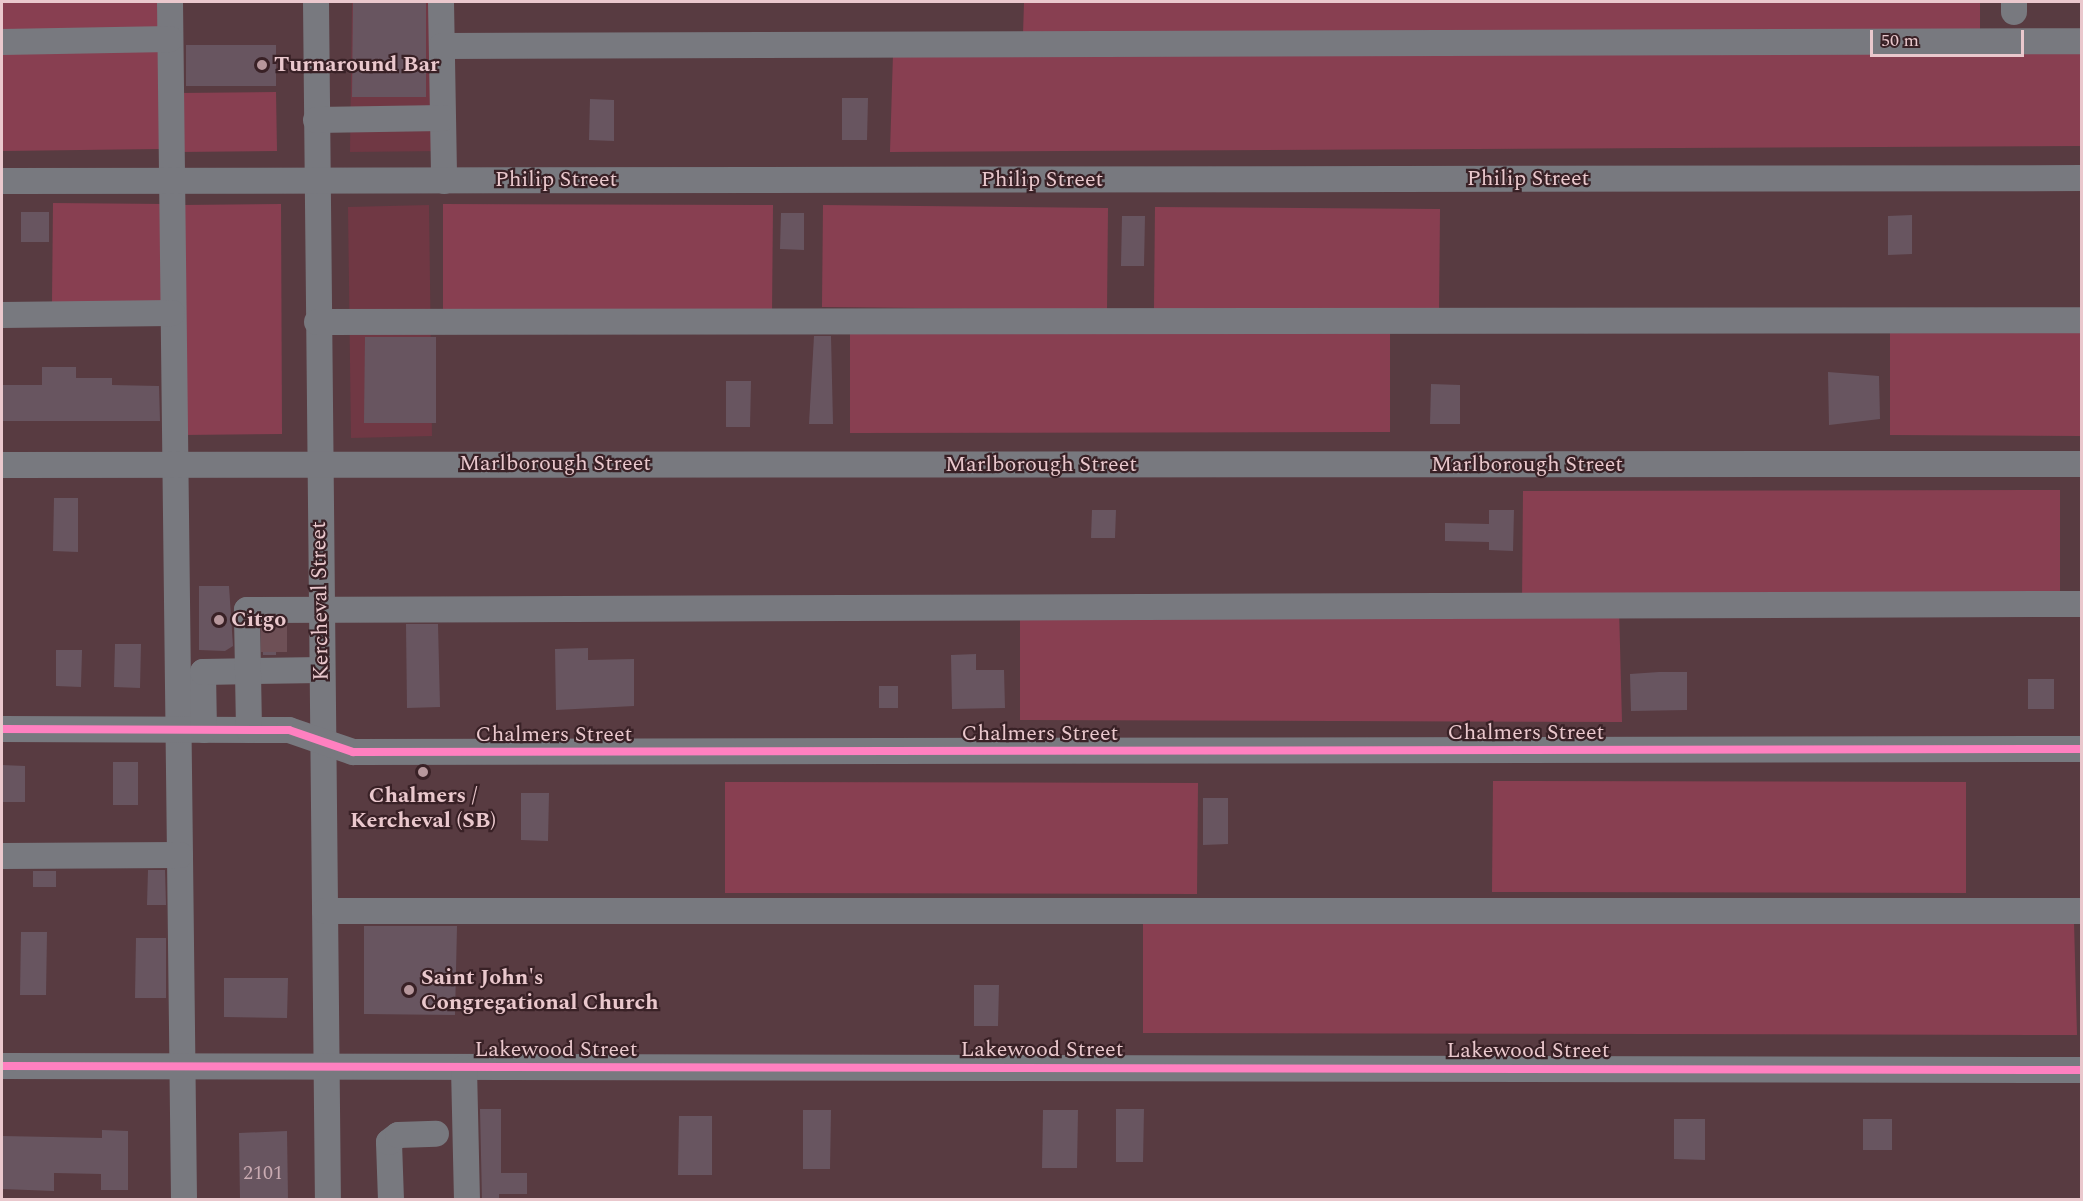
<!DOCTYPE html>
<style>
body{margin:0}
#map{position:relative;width:2083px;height:1201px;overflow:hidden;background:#583b41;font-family:Spectral,serif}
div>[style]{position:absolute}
.built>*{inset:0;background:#703844}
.green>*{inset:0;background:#883f51}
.building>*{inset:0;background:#685560}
.minor-tunnel>*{height:26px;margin-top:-13px;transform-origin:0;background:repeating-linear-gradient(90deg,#6e5056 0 26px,transparent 0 39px)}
.minor>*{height:26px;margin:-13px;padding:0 13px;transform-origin:13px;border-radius:13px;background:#78797f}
.cycleway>*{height:8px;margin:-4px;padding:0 4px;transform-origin:4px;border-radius:4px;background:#ff80c0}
.dots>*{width:16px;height:16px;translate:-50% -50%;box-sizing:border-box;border:3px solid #392126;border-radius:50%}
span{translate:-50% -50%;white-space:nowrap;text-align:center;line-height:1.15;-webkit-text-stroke:4.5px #392126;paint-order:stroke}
.number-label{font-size:20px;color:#caabb2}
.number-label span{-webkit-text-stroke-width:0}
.poi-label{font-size:22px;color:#eac8cd;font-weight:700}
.left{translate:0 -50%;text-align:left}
.street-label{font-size:22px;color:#eac8cd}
.frame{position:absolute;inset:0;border:3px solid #eac8cd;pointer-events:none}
.scale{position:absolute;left:1870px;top:30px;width:154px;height:27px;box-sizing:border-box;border:3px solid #eac8cd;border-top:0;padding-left:8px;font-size:18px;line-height:21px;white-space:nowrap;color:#eac8cd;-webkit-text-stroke:4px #392126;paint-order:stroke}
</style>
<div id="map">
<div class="built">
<i style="clip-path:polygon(352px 2px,442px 2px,443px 151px,350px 152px)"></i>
<i style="clip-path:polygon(429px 205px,432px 436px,351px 438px,348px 207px)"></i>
</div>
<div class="green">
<i style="clip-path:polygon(2px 2px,159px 2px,159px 31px,2px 32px)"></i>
<i style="clip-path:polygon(1024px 2px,1980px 2px,1980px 35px,1023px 34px)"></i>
<i style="clip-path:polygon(2081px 45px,2081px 146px,890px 152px,893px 54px)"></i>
<i style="clip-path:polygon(160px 49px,161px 149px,2px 151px,2px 51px)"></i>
<i style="clip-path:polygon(276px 92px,277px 151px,179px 152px,179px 93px)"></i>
<i style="clip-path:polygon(53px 203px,165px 204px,163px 305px,52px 304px)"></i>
<i style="clip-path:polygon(281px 204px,282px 434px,182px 435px,181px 205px)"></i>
<i style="clip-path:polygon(443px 204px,773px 205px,772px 313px,443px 311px)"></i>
<i style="clip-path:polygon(823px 205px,1108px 208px,1107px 310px,822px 307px)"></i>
<i style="clip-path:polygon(1155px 207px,1440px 209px,1439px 312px,1154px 309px)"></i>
<i style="clip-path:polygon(1390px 326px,1390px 432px,850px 433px,850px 328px)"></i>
<i style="clip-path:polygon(1890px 326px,2081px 327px,2081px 436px,1890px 435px)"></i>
<i style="clip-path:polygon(2060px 490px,2060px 597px,1522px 602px,1523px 491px)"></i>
<i style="clip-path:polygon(1619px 608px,1622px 722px,1020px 720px,1020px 609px)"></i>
<i style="clip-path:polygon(1493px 781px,1966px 782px,1966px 893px,1492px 892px)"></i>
<i style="clip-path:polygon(725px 782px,1198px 783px,1197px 894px,725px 893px)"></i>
<i style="clip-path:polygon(1143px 922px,2074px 922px,2077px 1035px,1143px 1033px)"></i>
</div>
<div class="building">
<i style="clip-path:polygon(353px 2px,426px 2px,426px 97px,352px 97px)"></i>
<i style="clip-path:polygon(186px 45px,276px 45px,276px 86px,186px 86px)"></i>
<i style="clip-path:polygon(842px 98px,868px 98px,867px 140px,842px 140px)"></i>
<i style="clip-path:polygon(590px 99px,614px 100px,614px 141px,589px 140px)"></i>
<i style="clip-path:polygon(21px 212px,49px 212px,49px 242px,21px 242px)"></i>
<i style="clip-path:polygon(781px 213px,804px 213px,804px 250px,780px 249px)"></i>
<i style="clip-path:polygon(1912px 215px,1912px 254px,1888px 255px,1888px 216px)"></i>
<i style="clip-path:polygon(1122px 216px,1145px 216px,1144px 266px,1121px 266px)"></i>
<i style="clip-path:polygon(814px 336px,831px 336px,833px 424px,809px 424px)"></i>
<i style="clip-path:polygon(365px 337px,436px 337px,436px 423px,364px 423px)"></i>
<i style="clip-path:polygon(42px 367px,76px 367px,76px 378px,112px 378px,112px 385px,159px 386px,160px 421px,2px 421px,2px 385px,42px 385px)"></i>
<i style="clip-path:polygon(1828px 372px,1879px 376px,1880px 419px,1829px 425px)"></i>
<i style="clip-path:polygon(726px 381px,751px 381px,750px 427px,726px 427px)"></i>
<i style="clip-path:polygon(1431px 384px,1460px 385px,1460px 424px,1430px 424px)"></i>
<i style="clip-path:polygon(54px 498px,78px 498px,78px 552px,53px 551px)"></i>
<i style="clip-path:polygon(1092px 510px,1116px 510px,1115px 538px,1091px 538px)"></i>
<i style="clip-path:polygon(1489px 510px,1514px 510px,1513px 551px,1489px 550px,1489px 542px,1445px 541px,1445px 523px,1489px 524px)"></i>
<i style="clip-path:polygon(199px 586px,229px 586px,233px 646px,225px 651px,199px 650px)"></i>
<i style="clip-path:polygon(406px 624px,438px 624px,440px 707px,407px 708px)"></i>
<i style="clip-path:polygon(262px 626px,276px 626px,276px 655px,263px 655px)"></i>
<i style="clip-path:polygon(115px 644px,141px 644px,140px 688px,114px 687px)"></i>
<i style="clip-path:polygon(588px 648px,588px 660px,634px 659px,634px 706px,556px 710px,555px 649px)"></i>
<i style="clip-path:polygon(56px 650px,82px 650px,81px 687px,56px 686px)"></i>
<i style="clip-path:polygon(976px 654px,976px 670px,1004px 670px,1005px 708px,952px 709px,951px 655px)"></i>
<i style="clip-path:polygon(1659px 672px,1687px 672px,1687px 710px,1631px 711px,1630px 674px)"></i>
<i style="clip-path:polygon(2028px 679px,2054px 679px,2054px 709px,2028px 709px)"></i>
<i style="clip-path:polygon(879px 686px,898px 686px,898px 708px,879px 708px)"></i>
<i style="clip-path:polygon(113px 762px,138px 762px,138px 805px,113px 805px)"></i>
<i style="clip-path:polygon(2px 765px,25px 766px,25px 802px,2px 802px)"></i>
<i style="clip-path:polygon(521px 793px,549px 793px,548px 841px,521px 840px)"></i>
<i style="clip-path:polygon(1203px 798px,1228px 798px,1228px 844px,1203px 845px)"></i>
<i style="clip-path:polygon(148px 870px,165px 870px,166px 905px,147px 905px)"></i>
<i style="clip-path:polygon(33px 871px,56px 871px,56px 887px,33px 887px)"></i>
<i style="clip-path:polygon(364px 926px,457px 926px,455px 1015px,364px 1014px)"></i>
<i style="clip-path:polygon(21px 932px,47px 932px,46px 995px,20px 995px)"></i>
<i style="clip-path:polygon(136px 938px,166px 938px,166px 998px,135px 998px)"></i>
<i style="clip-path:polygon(224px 978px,288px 978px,287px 1018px,224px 1017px)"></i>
<i style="clip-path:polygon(974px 985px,999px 985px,998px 1026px,974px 1026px)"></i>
<i style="clip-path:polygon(480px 1109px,501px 1109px,501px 1173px,527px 1173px,527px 1194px,499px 1194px,499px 1200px,482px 1200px)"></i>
<i style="clip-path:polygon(1116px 1109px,1144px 1109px,1143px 1162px,1116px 1162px)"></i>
<i style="clip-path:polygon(803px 1110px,831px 1110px,830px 1169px,803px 1169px)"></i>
<i style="clip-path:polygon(1043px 1110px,1078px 1110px,1077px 1168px,1042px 1168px)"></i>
<i style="clip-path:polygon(679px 1116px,712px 1116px,712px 1175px,678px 1175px)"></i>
<i style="clip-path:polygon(1674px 1119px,1705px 1119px,1705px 1160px,1674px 1159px)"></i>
<i style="clip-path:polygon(1863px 1119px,1892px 1119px,1892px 1150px,1863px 1150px)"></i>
<i style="clip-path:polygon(102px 1130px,128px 1131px,128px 1190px,101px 1190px,101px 1174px,54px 1173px,54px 1191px,2px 1189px,2px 1136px,102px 1138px)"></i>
<i style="clip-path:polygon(287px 1131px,288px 1200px,240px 1200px,239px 1133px)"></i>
</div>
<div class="minor-tunnel">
<i style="left:274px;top:626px;width:29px;rotate:90deg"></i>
</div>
<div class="minor">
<i style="left:170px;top:2px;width:1198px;rotate:89.33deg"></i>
<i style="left:316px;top:2px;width:1198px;rotate:89.43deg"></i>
<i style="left:441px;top:2px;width:179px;rotate:89deg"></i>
<i style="left:2014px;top:12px;width:10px;rotate:-90deg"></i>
<i style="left:2px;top:42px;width:168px;rotate:-1deg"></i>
<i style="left:442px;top:46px;width:1640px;rotate:-0.17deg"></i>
<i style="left:316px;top:120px;width:127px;rotate:-0.9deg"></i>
<i style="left:2px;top:181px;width:2080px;rotate:-0.08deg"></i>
<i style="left:2px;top:315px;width:170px;rotate:-0.7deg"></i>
<i style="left:317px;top:322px;width:1765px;rotate:-0.06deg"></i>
<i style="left:2px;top:465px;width:2080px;rotate:-0.03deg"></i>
<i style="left:2px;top:729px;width:287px;rotate:0.2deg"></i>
<i style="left:289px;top:730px;width:68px;rotate:19deg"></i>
<i style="left:353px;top:752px;width:1729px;rotate:-0.1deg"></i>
<i style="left:204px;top:730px;width:58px;rotate:-91deg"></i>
<i style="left:203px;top:672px;width:118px;rotate:-1deg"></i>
<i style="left:249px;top:730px;width:120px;rotate:-91deg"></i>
<i style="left:247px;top:610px;width:1835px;rotate:-0.19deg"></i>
<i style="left:2px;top:856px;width:178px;rotate:-0.3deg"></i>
<i style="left:325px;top:911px;width:1757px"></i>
<i style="left:2px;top:1066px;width:2080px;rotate:0.11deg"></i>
<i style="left:464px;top:1068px;width:132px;rotate:88.7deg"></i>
<i style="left:391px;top:1200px;width:58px;rotate:-92deg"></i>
<i style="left:389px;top:1142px;width:11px;rotate:-38deg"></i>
<i style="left:398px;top:1135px;width:38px;rotate:-2deg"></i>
</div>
<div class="cycleway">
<i style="left:2px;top:729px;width:287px;rotate:0.2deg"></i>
<i style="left:289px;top:730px;width:68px;rotate:19deg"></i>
<i style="left:353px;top:752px;width:1729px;rotate:-0.1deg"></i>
<i style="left:2px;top:1066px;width:2080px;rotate:0.11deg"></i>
</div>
<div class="dots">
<i style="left:262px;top:65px;background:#b7979c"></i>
<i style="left:219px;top:620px;background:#b7979c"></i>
<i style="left:423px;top:772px;background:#b7979c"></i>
<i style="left:409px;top:990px;background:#b7979c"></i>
</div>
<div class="number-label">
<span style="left:263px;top:1173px">2101</span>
</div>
<div class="poi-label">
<span class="left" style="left:274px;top:65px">Turnaround Bar</span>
<span class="left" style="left:231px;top:620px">Citgo</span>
<span style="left:423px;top:808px">Chalmers /<br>Kercheval (SB)</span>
<span class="left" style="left:421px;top:990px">Saint John's<br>Congregational Church</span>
</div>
<div class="street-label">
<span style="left:1528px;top:179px">Philip Street</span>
<span style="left:556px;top:180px">Philip Street</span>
<span style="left:1042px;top:180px">Philip Street</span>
<span style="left:555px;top:464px">Marlborough Street</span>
<span style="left:1041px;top:465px">Marlborough Street</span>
<span style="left:1527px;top:465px">Marlborough Street</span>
<span style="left:320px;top:601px;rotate:-91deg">Kercheval Street</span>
<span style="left:1526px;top:733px">Chalmers Street</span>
<span style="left:1040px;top:734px">Chalmers Street</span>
<span style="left:554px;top:735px">Chalmers Street</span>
<span style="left:556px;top:1050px">Lakewood Street</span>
<span style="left:1042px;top:1050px">Lakewood Street</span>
<span style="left:1528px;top:1051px">Lakewood Street</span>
</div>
<div class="frame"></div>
<div class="scale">50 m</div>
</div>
